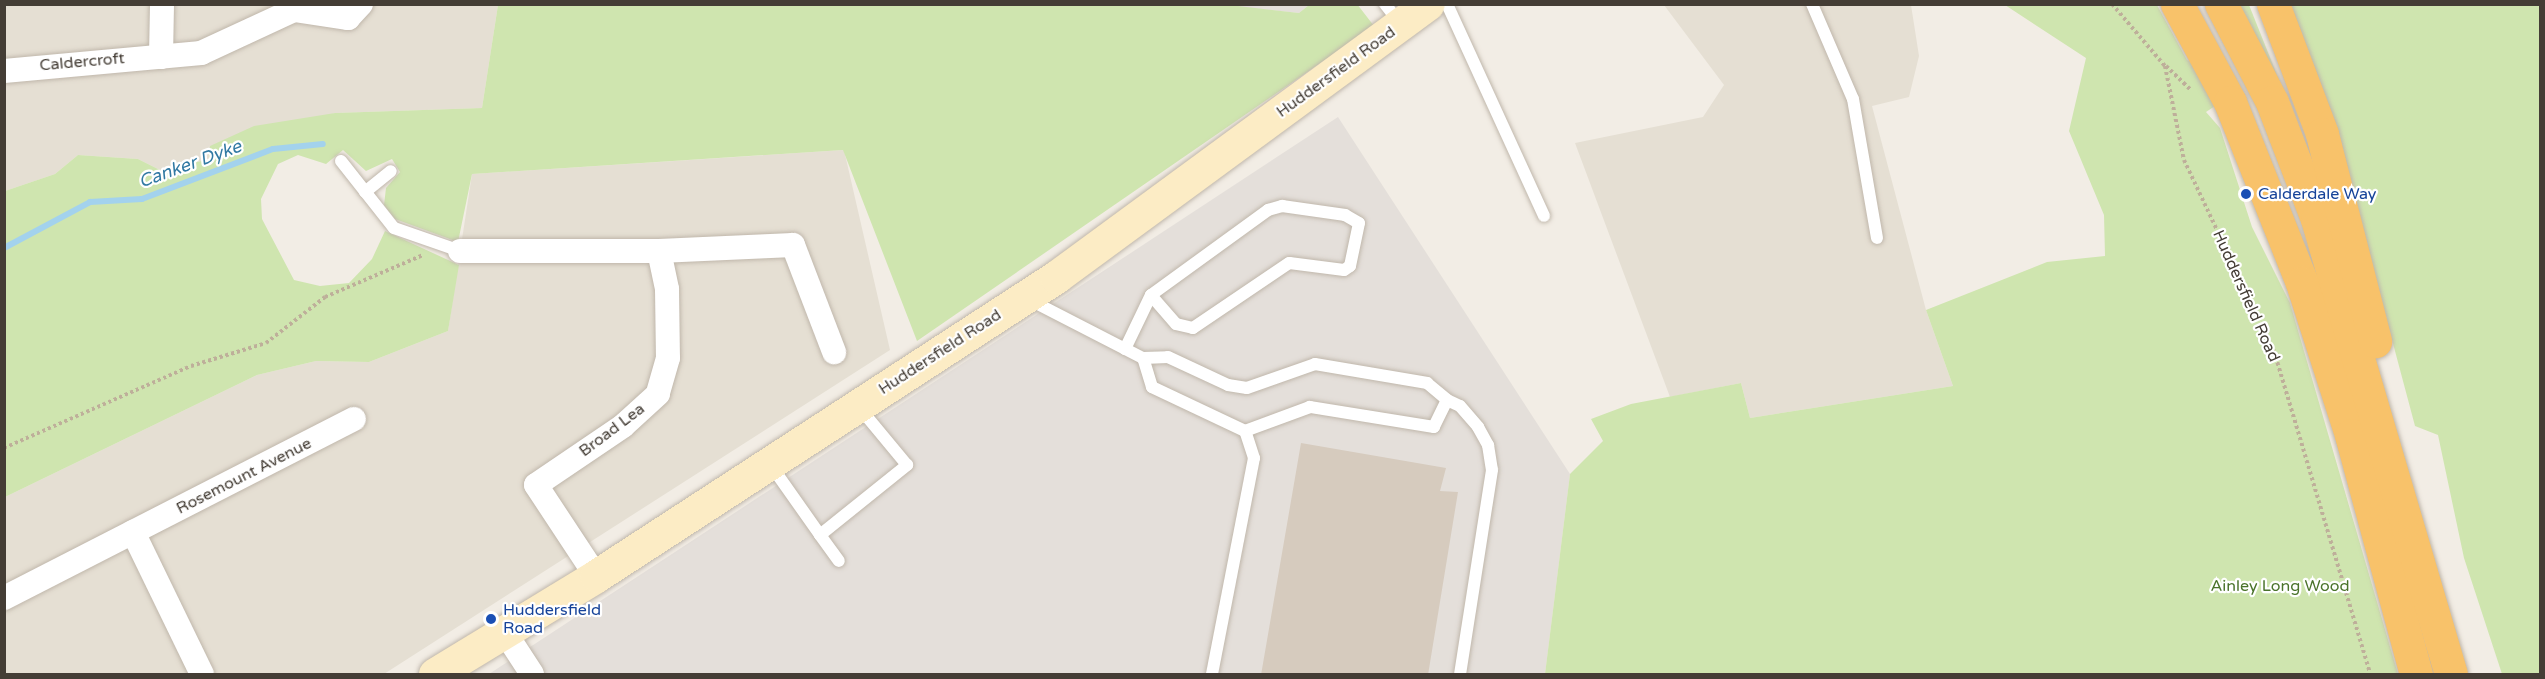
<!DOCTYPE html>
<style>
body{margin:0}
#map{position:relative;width:2545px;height:679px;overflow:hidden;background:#f2ede5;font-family:"Varela Round",sans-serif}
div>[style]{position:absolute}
.residential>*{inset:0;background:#e5dfd3}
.industrial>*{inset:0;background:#e4dfda}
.green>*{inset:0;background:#cfe5af}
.stream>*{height:6px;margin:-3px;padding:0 3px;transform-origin:3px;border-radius:3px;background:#a3d2ed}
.building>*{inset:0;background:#d6cbbe}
.path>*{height:4px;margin-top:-2px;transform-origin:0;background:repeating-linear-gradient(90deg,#beaf9a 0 3px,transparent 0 6px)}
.roads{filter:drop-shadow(0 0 2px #c0b7ab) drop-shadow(0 0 2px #c0b7ab)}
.lane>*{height:12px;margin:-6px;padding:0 6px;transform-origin:6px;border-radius:6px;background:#fff}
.street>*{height:24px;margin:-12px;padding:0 12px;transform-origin:12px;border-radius:12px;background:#fff}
.secondary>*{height:33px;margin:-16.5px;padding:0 16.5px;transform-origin:16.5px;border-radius:16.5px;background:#fcecc5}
.highway>*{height:33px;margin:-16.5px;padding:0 16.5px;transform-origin:16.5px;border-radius:16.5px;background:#f8c26a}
.dots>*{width:16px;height:16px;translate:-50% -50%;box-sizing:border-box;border:3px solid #fff;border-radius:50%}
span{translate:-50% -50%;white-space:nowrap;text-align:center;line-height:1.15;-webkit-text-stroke:4.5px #fff;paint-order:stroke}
.street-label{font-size:16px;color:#443d35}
.transit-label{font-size:16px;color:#164399}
.left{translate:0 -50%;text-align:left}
.park-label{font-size:16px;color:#4a732b}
.water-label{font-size:18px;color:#3179a3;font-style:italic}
.frame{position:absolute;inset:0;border:6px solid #443d35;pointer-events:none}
</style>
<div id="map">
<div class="residential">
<i style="clip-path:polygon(4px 5px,498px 5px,482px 108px,335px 113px,209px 159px,162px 171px,138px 159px,78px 155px,55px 174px,5px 191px)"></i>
<i style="clip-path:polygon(1664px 5px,1911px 5px,1919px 56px,1909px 97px,1872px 106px,1926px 310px,1953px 386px,1750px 418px,1741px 383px,1670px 397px,1575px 143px,1703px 117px,1724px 85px)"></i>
<i style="clip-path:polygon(844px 150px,890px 350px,384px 674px,5px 674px,5px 497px,257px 375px,316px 361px,369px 362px,448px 331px,472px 174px)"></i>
</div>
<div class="industrial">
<i style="clip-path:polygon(1221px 5px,1309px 5px,1299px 13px)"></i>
<i style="clip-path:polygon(1338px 117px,1570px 474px,1545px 674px,489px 674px)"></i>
</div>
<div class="green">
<i style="clip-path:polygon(1221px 4px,1299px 13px,1309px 5px,1357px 4px,1374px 26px,917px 341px,843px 150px,472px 174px,458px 242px,395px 219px,384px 205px,386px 188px,400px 172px,392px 159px,366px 171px,343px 150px,326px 164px,298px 155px,278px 164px,261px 199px,262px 219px,294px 280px,320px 286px,349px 283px,372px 259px,385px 231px,459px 265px,448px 331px,369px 362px,316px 361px,257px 375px,5px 497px,5px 191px,55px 174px,78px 155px,138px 159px,162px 171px,209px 159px,210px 146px,254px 126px,335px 113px,482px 108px,498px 5px)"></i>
<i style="clip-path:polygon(2005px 5px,2157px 5px,2187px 60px,2197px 65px,2218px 104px,2206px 112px,2220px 128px,2252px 227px,2290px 303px,2398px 674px,1545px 674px,1570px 474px,1603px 441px,1591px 419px,1631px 404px,1741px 383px,1750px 418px,1953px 386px,1926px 310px,2047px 262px,2105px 256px,2104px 215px,2069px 131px,2086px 58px)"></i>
<i style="clip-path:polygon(2228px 5px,2249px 5px,2307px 150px)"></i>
<i style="clip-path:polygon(2280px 5px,2540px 5px,2540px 674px,2502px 674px,2464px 558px,2438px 435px,2415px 426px,2371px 261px)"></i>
</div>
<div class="stream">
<i style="left:4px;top:248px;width:98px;rotate:-28.1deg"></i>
<i style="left:90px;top:202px;width:52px;rotate:-3.3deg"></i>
<i style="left:142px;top:199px;width:140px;rotate:-20.9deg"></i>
<i style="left:273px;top:149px;width:50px;rotate:-5.7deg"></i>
</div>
<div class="building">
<i style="clip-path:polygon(1301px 443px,1446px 468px,1440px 491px,1458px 492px,1428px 675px,1261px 675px)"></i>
</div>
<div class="path">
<i style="left:2112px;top:4px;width:82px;rotate:49.5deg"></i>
<i style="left:2165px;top:66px;width:96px;rotate:78.6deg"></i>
<i style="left:2184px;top:160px;width:211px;rotate:64.8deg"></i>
<i style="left:2274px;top:351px;width:337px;rotate:73.4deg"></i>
<i style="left:2166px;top:66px;width:35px;rotate:44deg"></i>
<i style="left:4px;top:448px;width:204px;rotate:-23.7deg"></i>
<i style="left:191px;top:366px;width:78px;rotate:-17deg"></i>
<i style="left:266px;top:343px;width:75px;rotate:-37.9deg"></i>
<i style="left:325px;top:297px;width:107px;rotate:-23.2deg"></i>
</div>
<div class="roads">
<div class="lane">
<i style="left:1385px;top:4px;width:24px;rotate:52deg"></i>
<i style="left:1447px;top:4px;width:233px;rotate:65.4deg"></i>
<i style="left:1812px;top:4px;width:103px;rotate:66.7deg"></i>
<i style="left:1853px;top:99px;width:141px;rotate:80.2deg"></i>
<i style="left:341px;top:161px;width:85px;rotate:51.7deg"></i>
<i style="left:394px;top:228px;width:70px;rotate:19.2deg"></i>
<i style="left:365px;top:192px;width:33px;rotate:-39deg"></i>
<i style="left:1028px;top:299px;width:129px;rotate:27.2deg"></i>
<i style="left:1143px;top:358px;width:25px;rotate:-2deg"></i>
<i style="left:1168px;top:357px;width:66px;rotate:25deg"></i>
<i style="left:1228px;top:385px;width:19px;rotate:9deg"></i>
<i style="left:1247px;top:388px;width:72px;rotate:-19.4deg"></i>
<i style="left:1315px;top:364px;width:114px;rotate:9.6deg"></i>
<i style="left:1427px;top:383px;width:26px;rotate:40deg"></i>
<i style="left:1447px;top:400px;width:30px;rotate:116deg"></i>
<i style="left:1434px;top:427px;width:126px;rotate:-170.8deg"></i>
<i style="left:1310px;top:407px;width:69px;rotate:159.7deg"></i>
<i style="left:1245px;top:431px;width:103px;rotate:-154.7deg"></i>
<i style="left:1152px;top:387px;width:30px;rotate:-107deg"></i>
<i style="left:1125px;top:349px;width:60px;rotate:-64.3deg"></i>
<i style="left:1151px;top:295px;width:145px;rotate:-36deg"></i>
<i style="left:1268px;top:210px;width:15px;rotate:-16deg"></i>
<i style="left:1282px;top:206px;width:64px;rotate:8.1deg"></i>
<i style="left:1345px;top:215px;width:16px;rotate:30deg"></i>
<i style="left:1359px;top:223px;width:44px;rotate:101.8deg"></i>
<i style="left:1350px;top:266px;width:7px;rotate:146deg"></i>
<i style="left:1344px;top:270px;width:55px;rotate:-172.7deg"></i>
<i style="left:1289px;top:263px;width:116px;rotate:145.9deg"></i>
<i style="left:1193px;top:328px;width:17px;rotate:-167deg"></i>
<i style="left:1176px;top:324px;width:38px;rotate:-131deg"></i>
<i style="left:1447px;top:400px;width:14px;rotate:25deg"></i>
<i style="left:1460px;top:406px;width:28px;rotate:49deg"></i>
<i style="left:1478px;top:427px;width:21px;rotate:61deg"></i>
<i style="left:1488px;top:445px;width:25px;rotate:81deg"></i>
<i style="left:1492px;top:470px;width:206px;rotate:98.9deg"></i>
<i style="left:770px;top:464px;width:87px;rotate:54.8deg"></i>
<i style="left:820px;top:535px;width:112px;rotate:-38.8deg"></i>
<i style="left:907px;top:465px;width:77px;rotate:-129.7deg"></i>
<i style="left:820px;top:535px;width:32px;rotate:54deg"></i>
<i style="left:1212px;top:674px;width:220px;rotate:-79deg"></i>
<i style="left:1254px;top:458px;width:28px;rotate:-108deg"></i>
</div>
<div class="street">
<i style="left:161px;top:57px;width:53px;rotate:-88.9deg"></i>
<i style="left:4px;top:71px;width:198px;rotate:-5.2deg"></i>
<i style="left:201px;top:53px;width:102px;rotate:-24.8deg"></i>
<i style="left:294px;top:10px;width:55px;rotate:8.4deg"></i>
<i style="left:348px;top:18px;width:19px;rotate:-47deg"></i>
<i style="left:460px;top:251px;width:199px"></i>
<i style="left:659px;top:251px;width:39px;rotate:78deg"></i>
<i style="left:667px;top:289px;width:69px;rotate:89.2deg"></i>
<i style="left:668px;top:358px;width:37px;rotate:106deg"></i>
<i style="left:658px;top:394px;width:47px;rotate:137.6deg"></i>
<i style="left:623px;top:426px;width:105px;rotate:145.9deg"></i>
<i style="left:536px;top:485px;width:109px;rotate:56.6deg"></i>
<i style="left:659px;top:251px;width:134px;rotate:-2.6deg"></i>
<i style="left:793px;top:245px;width:115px;rotate:69deg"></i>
<i style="left:133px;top:532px;width:158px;rotate:64.1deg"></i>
<i style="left:4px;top:598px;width:393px;rotate:-27.1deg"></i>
<i style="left:504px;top:631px;width:51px;rotate:56.9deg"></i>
</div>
<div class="secondary">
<i style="left:435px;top:674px;width:188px;rotate:-31.3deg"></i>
<i style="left:596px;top:576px;width:549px;rotate:-33.02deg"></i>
<i style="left:1056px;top:277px;width:461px;rotate:-36.3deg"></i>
</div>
<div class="highway">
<i style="left:2177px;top:4px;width:111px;rotate:61.6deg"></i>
<i style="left:2230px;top:102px;width:195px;rotate:68.3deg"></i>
<i style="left:2302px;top:283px;width:160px;rotate:72.1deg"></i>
<i style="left:2351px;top:435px;width:248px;rotate:74.8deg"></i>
<i style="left:2221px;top:4px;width:110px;rotate:62.5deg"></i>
<i style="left:2272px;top:102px;width:125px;rotate:69deg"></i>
<i style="left:2317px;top:219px;width:474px;rotate:73.6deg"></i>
<i style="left:2273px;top:4px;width:139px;rotate:69.3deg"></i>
<i style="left:2322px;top:134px;width:214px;rotate:75.6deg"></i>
</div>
</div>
<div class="dots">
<i style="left:2246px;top:194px;background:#1a4fb4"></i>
<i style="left:491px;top:619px;background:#1a4fb4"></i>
</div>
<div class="street-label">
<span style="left:82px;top:62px;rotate:-5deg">Caldercroft</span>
<span style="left:1336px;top:72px;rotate:-36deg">Huddersfield Road</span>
<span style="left:2246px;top:296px;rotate:66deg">Huddersfield Road</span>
<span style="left:940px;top:352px;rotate:-33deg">Huddersfield Road</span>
<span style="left:612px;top:430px;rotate:-37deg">Broad Lea</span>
<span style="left:244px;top:476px;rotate:-27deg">Rosemount Avenue</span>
</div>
<div class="transit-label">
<span class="left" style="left:2258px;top:194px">Calderdale Way</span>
<span class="left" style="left:503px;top:619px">Huddersfield<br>Road</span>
</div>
<div class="park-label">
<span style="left:2280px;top:586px">Ainley Long Wood</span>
</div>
<div class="water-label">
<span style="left:190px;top:164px;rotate:-20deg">Canker Dyke</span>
</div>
<div class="frame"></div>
</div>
